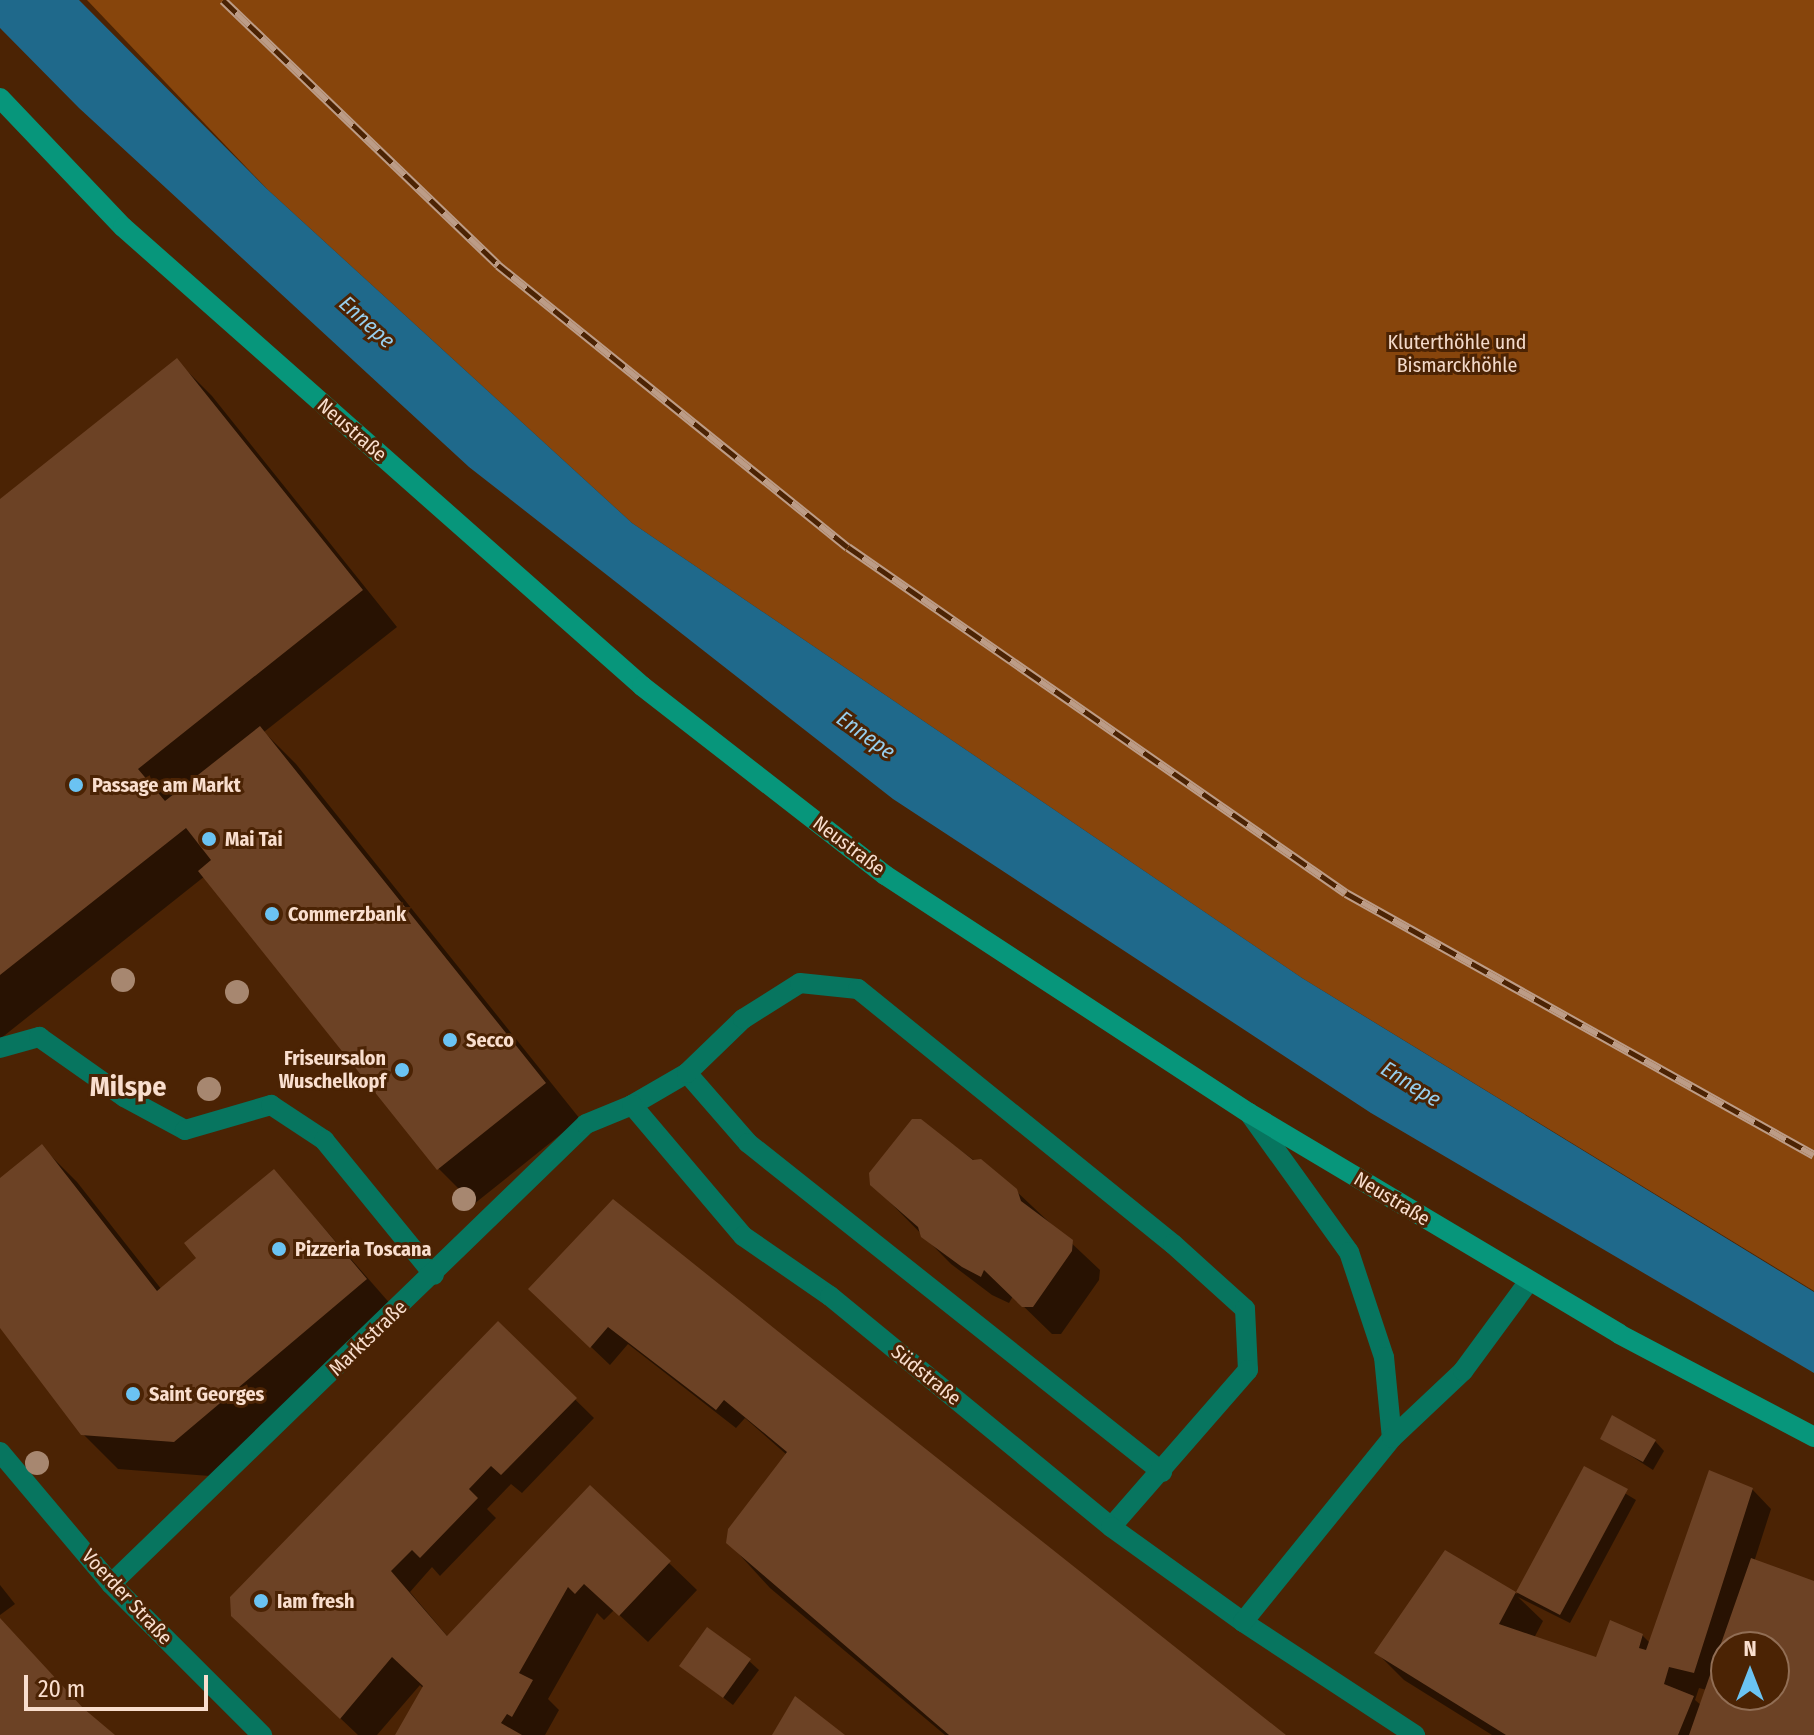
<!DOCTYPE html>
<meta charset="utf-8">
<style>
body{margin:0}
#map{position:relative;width:1814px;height:1735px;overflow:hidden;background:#4b2304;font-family:"Fira Sans Condensed",sans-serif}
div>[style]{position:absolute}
.green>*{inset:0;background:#87450c}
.water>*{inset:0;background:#1f698b}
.shadow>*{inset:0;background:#0007}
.building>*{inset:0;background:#6c4225}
.lane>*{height:20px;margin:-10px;padding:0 10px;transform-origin:10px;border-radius:10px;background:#07755f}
.street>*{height:20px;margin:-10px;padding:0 10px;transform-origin:10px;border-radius:10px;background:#07755f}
.secondary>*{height:20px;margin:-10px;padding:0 10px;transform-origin:10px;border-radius:10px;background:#07967b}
.rail>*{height:9px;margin-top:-4.5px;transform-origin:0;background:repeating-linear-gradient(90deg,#4b2304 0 18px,#bc9c87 0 36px);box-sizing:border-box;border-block:2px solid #bc9c87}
.trees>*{width:24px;height:24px;margin:-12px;border-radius:50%;background:#a78770}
.dots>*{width:22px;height:22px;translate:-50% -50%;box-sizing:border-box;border:4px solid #4b2304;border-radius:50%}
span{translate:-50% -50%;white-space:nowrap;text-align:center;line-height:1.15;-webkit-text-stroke:6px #4b2304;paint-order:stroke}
.park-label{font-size:20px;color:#f3d9c9}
.street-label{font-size:20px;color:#f9dece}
.poi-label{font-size:20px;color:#f9dece;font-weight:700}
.left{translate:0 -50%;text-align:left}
.right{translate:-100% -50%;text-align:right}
.water-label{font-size:22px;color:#97ceed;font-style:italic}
.district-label{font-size:28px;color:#f9dece;font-weight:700}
.north{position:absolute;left:1710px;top:1631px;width:80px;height:80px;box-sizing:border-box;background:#4b2304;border:2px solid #916e55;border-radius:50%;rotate:0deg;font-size:22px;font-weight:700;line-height:32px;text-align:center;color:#f9dece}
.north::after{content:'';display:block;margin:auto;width:28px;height:36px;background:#6bc3f2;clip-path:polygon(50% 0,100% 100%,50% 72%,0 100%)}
.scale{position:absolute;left:24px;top:1675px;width:184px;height:36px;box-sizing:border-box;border:4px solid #f9dece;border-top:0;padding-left:10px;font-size:24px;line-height:28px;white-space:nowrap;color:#f9dece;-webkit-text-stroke:6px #4b2304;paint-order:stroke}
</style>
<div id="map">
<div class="green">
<i style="clip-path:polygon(87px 0,1814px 0,1814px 1291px,1302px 978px,632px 523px,267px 189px)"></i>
</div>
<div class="water">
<i style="clip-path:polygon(0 0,79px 0,267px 189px,632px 523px,1302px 978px,1814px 1292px,1814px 1373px,1371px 1113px,893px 799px,469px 467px,79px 108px,0 28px)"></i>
</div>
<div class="shadow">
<i style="clip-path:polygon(176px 360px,212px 396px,397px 627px,264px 732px,296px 764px,580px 1119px,474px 1204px,438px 1168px,205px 876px,0 1039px,0 501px)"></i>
<i style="clip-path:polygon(920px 1121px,1015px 1190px,1100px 1270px,1099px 1280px,1061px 1334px,1052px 1334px,1013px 1296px,1009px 1303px,992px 1295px,951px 1264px,872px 1184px)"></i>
<i style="clip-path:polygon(42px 1147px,77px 1182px,162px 1290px,199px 1258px,274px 1171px,400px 1315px,210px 1476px,118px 1469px,82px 1433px,0 1325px,0 1181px)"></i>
<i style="clip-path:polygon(613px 1202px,1282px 1735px,945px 1735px,770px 1588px,728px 1542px,787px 1455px,745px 1418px,736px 1428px,628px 1344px,610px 1365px,550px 1308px)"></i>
<i style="clip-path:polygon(498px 1324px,594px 1418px,522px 1493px,511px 1484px,487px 1509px,496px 1518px,440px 1576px,432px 1567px,410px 1592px,448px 1637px,590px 1487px,697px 1590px,648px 1642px,614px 1610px,604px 1620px,597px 1613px,548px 1699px,559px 1710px,545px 1735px,398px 1735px,424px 1689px,420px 1685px,377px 1735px,358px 1735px,262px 1644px)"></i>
<i style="clip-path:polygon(1603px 1438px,1655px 1441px,1664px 1451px,1653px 1470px)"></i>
<i style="clip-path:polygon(evenodd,1585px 1469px,1636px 1500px,1570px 1623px,1518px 1597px,1543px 1621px,1534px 1638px,1597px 1659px,1642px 1635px,1651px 1644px,1752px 1489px,1771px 1509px,1754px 1562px,1814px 1583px,1814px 1735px,1492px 1735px,1404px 1680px,1377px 1653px,1446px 1553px,1517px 1594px,1585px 1469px,1726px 1647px,1774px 1647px,1774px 1695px,1726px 1695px,1726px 1647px,1585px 1469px,1699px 1688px,1707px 1690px,1702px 1706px,1695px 1700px,1699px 1688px)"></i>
<i style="clip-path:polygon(0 1585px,15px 1604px,0 1615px)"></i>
<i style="clip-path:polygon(749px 1661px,759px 1670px,733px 1705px,682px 1666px)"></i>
</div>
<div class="building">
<i style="clip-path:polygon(177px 358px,363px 590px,138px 769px,165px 801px,260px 726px,546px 1083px,437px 1170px,198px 871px,211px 860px,186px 828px,0 975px,0 499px)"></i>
<i style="clip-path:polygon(912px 1119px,921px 1119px,973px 1160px,981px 1159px,1017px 1189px,1021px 1201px,1073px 1240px,1072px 1251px,1033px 1307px,1022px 1307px,984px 1270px,981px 1277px,962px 1267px,921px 1237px,918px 1227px,870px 1185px,869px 1173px)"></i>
<i style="clip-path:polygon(42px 1144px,157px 1291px,196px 1258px,184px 1243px,274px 1169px,367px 1279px,174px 1442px,81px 1435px,0 1328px,0 1178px)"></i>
<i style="clip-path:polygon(613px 1199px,800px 1349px,1286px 1735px,949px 1735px,726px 1543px,728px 1529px,787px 1452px,724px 1400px,716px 1410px,608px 1327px,590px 1348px,528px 1289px)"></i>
<i style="clip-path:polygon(498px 1321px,577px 1398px,501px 1475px,491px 1466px,469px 1489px,478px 1498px,420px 1558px,412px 1550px,391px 1571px,447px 1636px,590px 1485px,671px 1561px,619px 1616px,584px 1584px,575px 1594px,568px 1587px,519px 1673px,533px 1680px,512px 1717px,507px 1714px,501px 1723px,522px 1735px,395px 1735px,423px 1686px,392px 1657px,340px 1719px,231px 1616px,230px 1597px)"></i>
<i style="clip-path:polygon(1612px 1415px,1656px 1440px,1643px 1462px,1600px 1439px)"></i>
<i style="clip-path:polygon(1584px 1466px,1628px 1489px,1560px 1615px,1516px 1592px)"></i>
<i style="clip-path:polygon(1709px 1470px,1753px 1488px,1694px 1673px,1669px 1667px,1664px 1684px,1694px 1696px,1678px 1735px,1506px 1735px,1374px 1653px,1445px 1550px,1516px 1592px,1499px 1624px,1596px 1657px,1610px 1620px,1643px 1634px,1639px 1648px,1646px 1650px)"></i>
<i style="clip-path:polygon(evenodd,1751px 1558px,1814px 1581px,1814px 1735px,1689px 1735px,1751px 1558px,1726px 1647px,1774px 1647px,1774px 1695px,1726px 1695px,1726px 1647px)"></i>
<i style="clip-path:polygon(0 1618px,83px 1708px,115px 1735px,0 1735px)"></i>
<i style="clip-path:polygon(707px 1627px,751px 1659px,723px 1698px,679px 1666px)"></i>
<i style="clip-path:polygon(795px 1696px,845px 1735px,772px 1735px)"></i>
</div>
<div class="lane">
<i style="left:0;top:1048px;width:41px;rotate:-15.8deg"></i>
<i style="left:39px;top:1037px;width:104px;rotate:35.2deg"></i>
<i style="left:124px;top:1097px;width:69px;rotate:28.4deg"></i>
<i style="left:185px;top:1130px;width:90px;rotate:-16.2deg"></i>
<i style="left:271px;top:1105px;width:64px;rotate:33.4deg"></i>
<i style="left:324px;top:1140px;width:174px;rotate:50.8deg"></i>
<i style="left:687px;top:1073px;width:93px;rotate:48.9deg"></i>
<i style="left:748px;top:1143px;width:529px;rotate:38.47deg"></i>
<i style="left:632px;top:1105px;width:64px;rotate:-30.2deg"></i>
<i style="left:687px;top:1073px;width:78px;rotate:-44deg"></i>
<i style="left:743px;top:1019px;width:67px;rotate:-32.3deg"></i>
<i style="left:800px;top:983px;width:58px;rotate:5.9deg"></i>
<i style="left:858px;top:989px;width:405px;rotate:39deg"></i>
<i style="left:1173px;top:1244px;width:97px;rotate:42.1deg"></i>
<i style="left:1245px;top:1309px;width:61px;rotate:87.2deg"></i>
<i style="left:1248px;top:1370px;width:208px;rotate:131.1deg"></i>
</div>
<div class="street">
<i style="left:1249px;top:1113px;width:171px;rotate:54.3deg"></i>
<i style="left:1349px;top:1252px;width:111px;rotate:71.6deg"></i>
<i style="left:1384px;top:1357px;width:81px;rotate:84.4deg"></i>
<i style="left:0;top:1452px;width:172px;rotate:49.9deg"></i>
<i style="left:111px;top:1584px;width:214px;rotate:45deg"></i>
<i style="left:111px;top:1584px;width:661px;rotate:-44.08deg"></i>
<i style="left:586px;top:1124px;width:50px;rotate:-22.4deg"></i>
<i style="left:632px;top:1105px;width:172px;rotate:49.7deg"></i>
<i style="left:743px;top:1236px;width:106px;rotate:34.6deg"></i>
<i style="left:830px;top:1296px;width:364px;rotate:39.4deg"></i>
<i style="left:1111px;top:1527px;width:163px;rotate:35.7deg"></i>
<i style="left:1243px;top:1622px;width:206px;rotate:33.3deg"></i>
<i style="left:1243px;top:1622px;width:237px;rotate:-51deg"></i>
<i style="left:1392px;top:1438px;width:98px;rotate:-43.3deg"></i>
<i style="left:1463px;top:1371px;width:112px;rotate:-53.7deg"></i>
</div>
<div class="secondary">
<i style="left:0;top:98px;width:178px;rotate:46.4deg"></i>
<i style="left:123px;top:227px;width:693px;rotate:41.49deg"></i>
<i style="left:642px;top:686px;width:308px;rotate:37.9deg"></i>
<i style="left:885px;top:875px;width:435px;rotate:33.2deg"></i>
<i style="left:1249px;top:1113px;width:431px;rotate:30.8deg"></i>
<i style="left:1619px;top:1334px;width:221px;rotate:27.8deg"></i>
</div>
<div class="rail">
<i style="left:223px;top:0;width:382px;rotate:43.9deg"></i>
<i style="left:498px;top:265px;width:449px;rotate:38.9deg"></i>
<i style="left:848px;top:547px;width:606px;rotate:34.79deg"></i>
<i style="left:1346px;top:893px;width:536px;rotate:29.24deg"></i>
</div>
<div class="trees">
<i style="left:123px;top:980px"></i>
<i style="left:237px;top:992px"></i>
<i style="left:209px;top:1089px"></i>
<i style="left:464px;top:1199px"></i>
<i style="left:37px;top:1463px"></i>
</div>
<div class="dots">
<i style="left:76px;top:785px;background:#6bc3f2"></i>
<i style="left:209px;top:839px;background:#6bc3f2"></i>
<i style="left:272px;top:914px;background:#6bc3f2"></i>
<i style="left:450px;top:1040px;background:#6bc3f2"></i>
<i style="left:402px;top:1070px;background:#6bc3f2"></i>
<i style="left:279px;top:1249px;background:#6bc3f2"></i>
<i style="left:133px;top:1394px;background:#6bc3f2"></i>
<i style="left:261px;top:1601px;background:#6bc3f2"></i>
</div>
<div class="park-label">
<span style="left:1457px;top:354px">Kluterthöhle und<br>Bismarckhöhle</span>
</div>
<div class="street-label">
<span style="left:352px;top:430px;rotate:41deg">Neustraße</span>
<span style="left:849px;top:846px;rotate:37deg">Neustraße</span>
<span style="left:1392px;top:1199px;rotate:31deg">Neustraße</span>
<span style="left:368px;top:1338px;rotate:-44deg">Marktstraße</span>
<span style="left:926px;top:1375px;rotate:39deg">Südstraße</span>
<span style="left:127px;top:1597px;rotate:47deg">Voerder Straße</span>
</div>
<div class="poi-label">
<span class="left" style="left:92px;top:785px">Passage am Markt</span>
<span class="left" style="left:225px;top:839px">Mai Tai</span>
<span class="left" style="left:288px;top:914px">Commerzbank</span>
<span class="left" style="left:466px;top:1040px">Secco</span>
<span class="right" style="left:386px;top:1070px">Friseursalon<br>Wuschelkopf</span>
<span class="left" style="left:295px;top:1249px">Pizzeria Toscana</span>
<span class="left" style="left:149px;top:1394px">Saint Georges</span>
<span class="left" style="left:277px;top:1601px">Iam fresh</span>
</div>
<div class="water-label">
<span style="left:367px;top:322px;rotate:42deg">Ennepe</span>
<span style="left:866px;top:735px;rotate:36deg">Ennepe</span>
<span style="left:1411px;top:1084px;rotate:32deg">Ennepe</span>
</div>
<div class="district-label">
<span style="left:128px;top:1087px">Milspe</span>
</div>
<div class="north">N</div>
<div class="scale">20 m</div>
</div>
